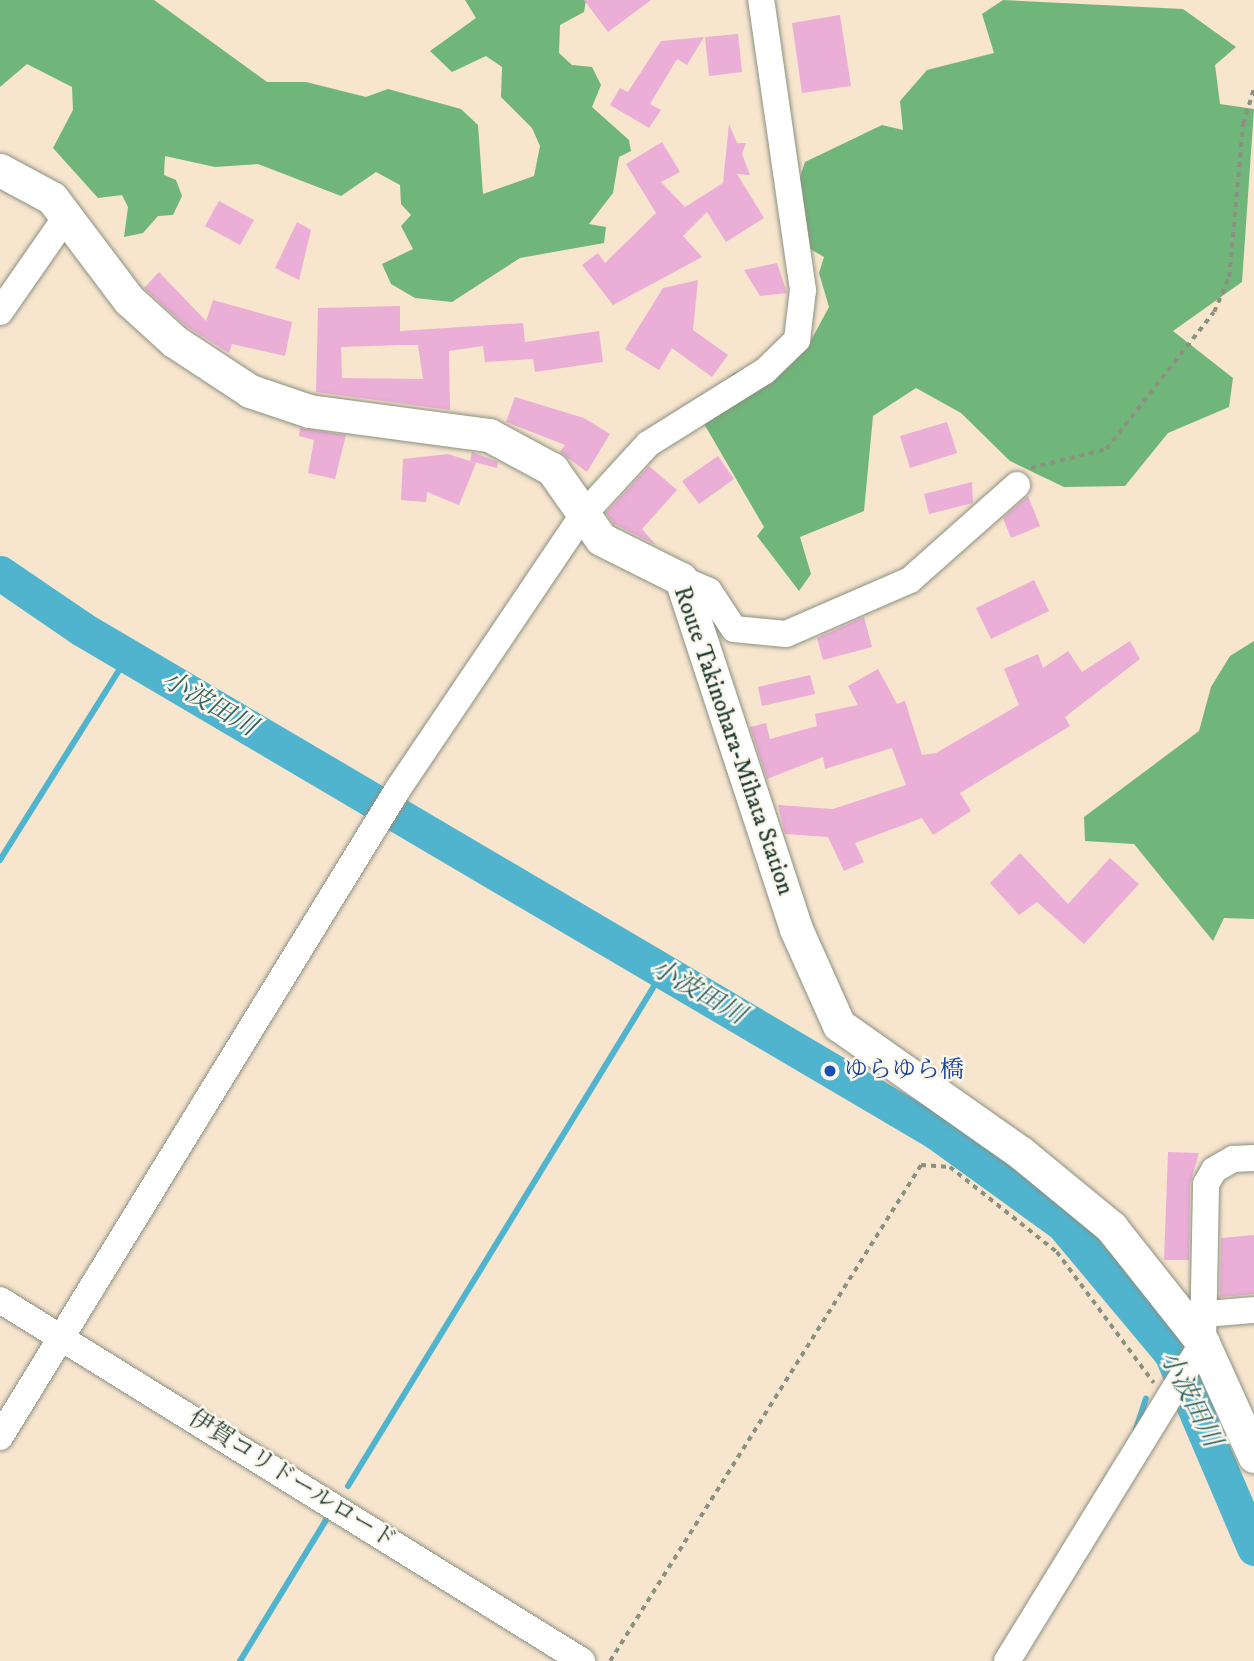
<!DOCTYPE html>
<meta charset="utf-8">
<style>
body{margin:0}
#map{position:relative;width:1254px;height:1661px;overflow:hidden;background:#f7e5ce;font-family:"IM FELL DW Pica","Noto Serif JP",serif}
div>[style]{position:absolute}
.forest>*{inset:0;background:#70b57a}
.stream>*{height:6px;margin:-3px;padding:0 3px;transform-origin:3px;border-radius:3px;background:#50b4cf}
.river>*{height:35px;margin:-17.5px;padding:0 17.5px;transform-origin:17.5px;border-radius:17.5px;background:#50b4cf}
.building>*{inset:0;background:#ebaed7}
.path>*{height:3.5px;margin-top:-1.75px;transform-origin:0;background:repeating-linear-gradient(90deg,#8b9181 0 5px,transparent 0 10px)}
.roads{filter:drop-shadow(0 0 2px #8b9181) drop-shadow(0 0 2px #8b9181)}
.minor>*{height:26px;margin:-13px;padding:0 13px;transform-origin:13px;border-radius:13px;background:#fff}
.major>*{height:33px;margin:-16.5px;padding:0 16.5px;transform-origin:16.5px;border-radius:16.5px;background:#fff}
.dots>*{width:19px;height:19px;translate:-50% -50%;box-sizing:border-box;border:4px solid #fbf7ec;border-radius:50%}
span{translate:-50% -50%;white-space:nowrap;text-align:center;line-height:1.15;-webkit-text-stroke:5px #fbf7ec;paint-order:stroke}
.street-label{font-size:24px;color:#1f3d34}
.transit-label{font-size:24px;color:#164399}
.left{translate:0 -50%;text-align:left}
.water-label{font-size:26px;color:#2e6162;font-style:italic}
</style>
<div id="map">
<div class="forest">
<i style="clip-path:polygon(0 0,154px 0,267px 82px,306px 82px,366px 97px,388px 89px,461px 109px,478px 125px,483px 194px,534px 176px,540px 146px,532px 128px,501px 97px,502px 67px,486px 56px,452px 72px,430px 51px,476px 18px,465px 0,586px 0,584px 12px,560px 25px,559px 53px,572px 65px,592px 67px,601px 85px,592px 107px,629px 140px,631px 151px,619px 157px,613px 193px,589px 224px,606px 227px,604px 243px,520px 258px,452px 302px,415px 298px,391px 284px,382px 264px,413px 249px,401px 226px,411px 215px,401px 204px,400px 185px,376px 172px,341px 196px,258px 164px,215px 167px,165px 156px,164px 175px,176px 180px,182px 196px,173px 215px,158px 216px,143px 233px,124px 237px,128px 207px,122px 195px,98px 198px,53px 148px,73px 110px,72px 87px,27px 64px,0 87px)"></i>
<i style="clip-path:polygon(1003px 0,1183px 9px,1236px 47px,1215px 65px,1220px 104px,1254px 109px,1242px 282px,1173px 331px,1233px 378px,1229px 407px,1168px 433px,1125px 486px,1064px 487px,1010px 461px,961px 413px,916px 388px,873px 416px,864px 511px,800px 537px,811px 574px,799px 591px,757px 536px,764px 527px,703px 422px,707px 396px,734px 373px,809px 344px,829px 307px,819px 273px,824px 257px,807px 247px,797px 186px,805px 162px,882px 125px,903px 130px,900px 101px,927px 70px,994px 53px,982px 14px)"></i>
<i style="clip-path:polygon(1254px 641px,1254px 919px,1224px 918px,1213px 941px,1134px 844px,1085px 841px,1084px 817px,1199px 731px,1211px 687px,1230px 656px)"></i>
</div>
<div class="stream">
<i style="left:0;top:860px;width:241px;rotate:-57.9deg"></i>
<i style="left:1136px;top:1429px;width:32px;rotate:-72deg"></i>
<i style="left:348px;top:1486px;width:605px;rotate:-58.52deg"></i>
<i style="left:240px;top:1661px;width:165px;rotate:-58.6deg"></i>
</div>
<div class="river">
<i style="left:0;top:573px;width:99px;rotate:34.3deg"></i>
<i style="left:82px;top:629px;width:991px;rotate:30.5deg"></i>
<i style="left:936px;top:1132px;width:157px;rotate:35.9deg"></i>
<i style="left:1063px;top:1224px;width:168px;rotate:50.1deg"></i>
<i style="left:1171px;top:1353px;width:212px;rotate:66.9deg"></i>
</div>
<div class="building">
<i style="clip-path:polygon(584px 0,651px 0,608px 32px)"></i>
<i style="clip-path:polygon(840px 15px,851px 86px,802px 93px,792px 23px)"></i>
<i style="clip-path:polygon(738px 34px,742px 72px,709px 76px,705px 37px)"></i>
<i style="clip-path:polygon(704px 37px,687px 65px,677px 59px,650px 104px,661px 110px,649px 128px,610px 105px,620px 88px,628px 92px,661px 41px)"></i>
<i style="clip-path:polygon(729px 124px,737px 143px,746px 143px,742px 154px,750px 175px,737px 174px,764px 218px,726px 242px,707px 212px,683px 236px,702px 257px,613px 305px,582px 265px,598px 253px,605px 263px,656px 213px,626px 164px,662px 142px,680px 172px,661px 182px,685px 207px,723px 183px)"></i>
<i style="clip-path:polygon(219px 201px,254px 220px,240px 245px,205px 226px)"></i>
<i style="clip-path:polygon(297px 222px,311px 230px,299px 280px,275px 268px)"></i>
<i style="clip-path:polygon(777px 263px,787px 293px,760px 296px,744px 270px)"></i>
<i style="clip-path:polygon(159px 272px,206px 321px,213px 300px,292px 322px,285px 356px,232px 344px,229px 353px,186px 326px,144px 288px)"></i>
<i style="clip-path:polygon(698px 280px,693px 330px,728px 355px,712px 377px,672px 348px,659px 370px,625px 349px,663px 288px)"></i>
<i style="clip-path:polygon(evenodd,400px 306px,400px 331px,523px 323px,525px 342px,599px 331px,603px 362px,535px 372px,533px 359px,485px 362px,483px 346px,449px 351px,450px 410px,316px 392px,318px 308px,400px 306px,400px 345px,418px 345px,423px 379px,342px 378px,341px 347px,400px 345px)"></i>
<i style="clip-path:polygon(515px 397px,584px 418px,610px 434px,587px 472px,560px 452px,565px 445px,506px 422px)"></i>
<i style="clip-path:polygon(947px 422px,957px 453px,910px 468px,900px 436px)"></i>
<i style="clip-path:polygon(300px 428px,346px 435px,335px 479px,308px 473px,314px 440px,299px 436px)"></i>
<i style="clip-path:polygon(472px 452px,498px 462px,497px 468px,470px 461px)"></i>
<i style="clip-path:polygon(448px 454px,476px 463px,459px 505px,427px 492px,426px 502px,401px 500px,403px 459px)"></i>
<i style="clip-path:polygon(718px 456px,734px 479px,699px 504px,682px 481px)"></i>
<i style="clip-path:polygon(649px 466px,677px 490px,642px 529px,656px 545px,614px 524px,606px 513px)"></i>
<i style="clip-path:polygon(972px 482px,973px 503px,929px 514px,924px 494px)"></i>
<i style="clip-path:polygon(1028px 496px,1040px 526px,1011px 538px,1003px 518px)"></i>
<i style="clip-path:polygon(1034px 580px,1049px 611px,991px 639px,976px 608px)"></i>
<i style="clip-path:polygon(864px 617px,872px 647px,823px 660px,817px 638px)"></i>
<i style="clip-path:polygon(1130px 641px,1140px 659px,1065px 717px,1070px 726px,960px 793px,971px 811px,933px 835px,922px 818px,855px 843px,864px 862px,844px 871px,828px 837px,785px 834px,778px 805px,833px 809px,906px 785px,892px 748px,825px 769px,823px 757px,767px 779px,750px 727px,766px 723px,770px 739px,817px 726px,815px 714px,858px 705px,848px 686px,878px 669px,897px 704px,905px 701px,922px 755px,936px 753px,1019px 705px,1004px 669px,1038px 654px,1043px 668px,1068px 651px,1082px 672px)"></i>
<i style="clip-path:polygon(810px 675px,815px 694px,762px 706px,758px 687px)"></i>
<i style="clip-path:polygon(1020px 853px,1068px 904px,1110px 858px,1139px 884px,1084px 944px,1037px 902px,1019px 915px,990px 883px)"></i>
<i style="clip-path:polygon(1168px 1152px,1199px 1153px,1190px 1184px,1189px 1260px,1164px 1260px)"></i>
<i style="clip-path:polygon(1254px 1235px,1254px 1294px,1220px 1297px,1221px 1238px)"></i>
</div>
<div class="path">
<i style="left:1031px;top:468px;width:77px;rotate:-14.2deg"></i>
<i style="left:1106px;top:449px;width:174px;rotate:-51.8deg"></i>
<i style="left:1214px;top:312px;width:38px;rotate:-67deg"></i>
<i style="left:1229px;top:277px;width:154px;rotate:-84.8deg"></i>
<i style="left:1243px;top:124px;width:37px;rotate:-73deg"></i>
<i style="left:610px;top:1661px;width:585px;rotate:-57.91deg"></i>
<i style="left:921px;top:1165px;width:29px;rotate:4deg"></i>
<i style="left:950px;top:1167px;width:137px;rotate:38.5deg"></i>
<i style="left:1057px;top:1252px;width:163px;rotate:53.5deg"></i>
</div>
<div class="roads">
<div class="minor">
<i style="left:0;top:312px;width:119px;rotate:-55.2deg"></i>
<i style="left:681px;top:579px;width:30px;rotate:23deg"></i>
<i style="left:709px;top:591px;width:45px;rotate:56.7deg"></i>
<i style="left:734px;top:629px;width:52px;rotate:5.5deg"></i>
<i style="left:786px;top:634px;width:135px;rotate:-23.5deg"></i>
<i style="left:910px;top:580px;width:143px;rotate:-41.6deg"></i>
<i style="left:0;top:1300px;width:685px;rotate:31.81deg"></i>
<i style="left:1206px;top:1314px;width:48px;rotate:-4.8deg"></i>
<i style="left:0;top:1437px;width:760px;rotate:-58.44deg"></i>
<i style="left:398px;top:789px;width:331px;rotate:-56deg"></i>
<i style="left:583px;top:515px;width:96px;rotate:-47.5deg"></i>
<i style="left:648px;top:444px;width:138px;rotate:-32deg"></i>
<i style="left:765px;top:371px;width:45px;rotate:-44.1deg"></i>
<i style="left:797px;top:340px;width:50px;rotate:-83.2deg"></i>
<i style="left:803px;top:290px;width:293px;rotate:-98.2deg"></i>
<i style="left:1007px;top:1661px;width:374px;rotate:-58.4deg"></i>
<i style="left:1203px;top:1343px;width:159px;rotate:-88.9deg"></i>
<i style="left:1206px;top:1184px;width:16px;rotate:-60deg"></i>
<i style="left:1214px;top:1170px;width:22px;rotate:-30deg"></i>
<i style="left:1233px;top:1159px;width:21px;rotate:-3deg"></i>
</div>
<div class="major">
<i style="left:0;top:170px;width:59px;rotate:28.3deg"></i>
<i style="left:52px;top:198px;width:128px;rotate:53deg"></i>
<i style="left:129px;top:300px;width:61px;rotate:42.3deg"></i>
<i style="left:174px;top:341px;width:91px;rotate:33.3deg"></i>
<i style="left:250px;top:391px;width:62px;rotate:18.7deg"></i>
<i style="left:309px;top:411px;width:182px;rotate:7.6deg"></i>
<i style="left:489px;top:435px;width:72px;rotate:28.4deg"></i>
<i style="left:552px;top:469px;width:85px;rotate:55deg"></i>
<i style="left:601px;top:539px;width:89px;rotate:26.6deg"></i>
<i style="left:681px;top:579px;width:368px;rotate:71.8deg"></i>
<i style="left:796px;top:929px;width:105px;rotate:65.9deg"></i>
<i style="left:839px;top:1025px;width:223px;rotate:35.1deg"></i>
<i style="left:1021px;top:1153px;width:117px;rotate:39.4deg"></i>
<i style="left:1111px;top:1227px;width:148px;rotate:51.6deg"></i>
<i style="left:1203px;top:1343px;width:124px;rotate:65.7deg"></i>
</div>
</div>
<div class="dots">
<i style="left:830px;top:1071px;background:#1a4fb4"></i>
</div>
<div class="street-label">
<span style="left:733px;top:741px;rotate:71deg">Route Takinohara-Mihata Station</span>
<span style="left:292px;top:1480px;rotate:32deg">伊賀コリドールロード</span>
</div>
<div class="transit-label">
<span class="left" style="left:844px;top:1071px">ゆらゆら橋</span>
</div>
<div class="water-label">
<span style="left:209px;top:704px;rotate:30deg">小波田川</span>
<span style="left:698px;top:992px;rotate:30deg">小波田川</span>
<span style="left:1190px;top:1399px;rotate:63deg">小波田川</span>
</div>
</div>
